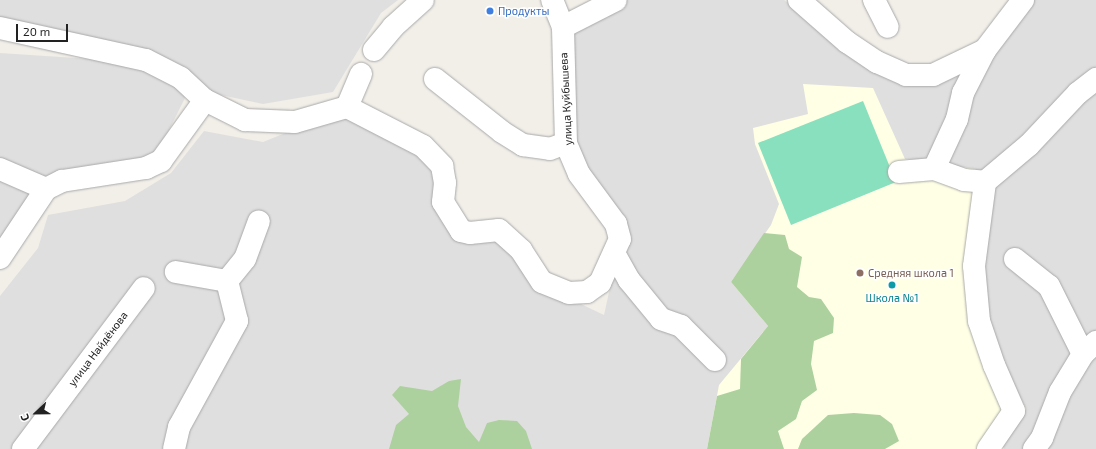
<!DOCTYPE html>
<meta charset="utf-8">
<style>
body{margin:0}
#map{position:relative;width:1096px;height:449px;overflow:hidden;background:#f2efe9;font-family:"Exo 2",sans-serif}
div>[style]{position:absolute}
.residential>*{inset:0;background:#e0dfdf}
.education>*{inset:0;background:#ffffe5}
.forest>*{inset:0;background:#add19e}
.pitch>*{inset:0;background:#88e0be}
.roads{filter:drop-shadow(0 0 1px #a9a9a9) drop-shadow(0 0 1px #a9a9a9)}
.minor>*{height:22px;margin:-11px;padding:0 11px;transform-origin:11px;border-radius:11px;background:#fff}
.dots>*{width:11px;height:11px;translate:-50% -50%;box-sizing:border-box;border:2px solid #fff;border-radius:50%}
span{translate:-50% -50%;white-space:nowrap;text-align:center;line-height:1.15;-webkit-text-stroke:3px #fff;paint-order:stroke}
.shop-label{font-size:11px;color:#366cbe}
.left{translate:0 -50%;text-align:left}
.street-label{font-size:11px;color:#222}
.education-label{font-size:11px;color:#785e54}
.culture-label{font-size:11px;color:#0d838f}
.north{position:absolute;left:16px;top:393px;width:40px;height:40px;-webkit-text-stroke:3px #fff;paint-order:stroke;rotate:248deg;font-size:11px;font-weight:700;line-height:16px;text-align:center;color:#222}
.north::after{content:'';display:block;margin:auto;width:14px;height:18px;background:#222;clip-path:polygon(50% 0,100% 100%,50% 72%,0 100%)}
.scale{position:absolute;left:16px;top:24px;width:52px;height:18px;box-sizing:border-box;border:2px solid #222;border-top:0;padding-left:5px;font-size:12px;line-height:14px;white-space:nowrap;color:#222;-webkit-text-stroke:3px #fff;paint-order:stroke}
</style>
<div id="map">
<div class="residential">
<i style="clip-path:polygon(0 0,398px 0,381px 13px,333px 92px,263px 104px,207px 92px,181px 70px,0 23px)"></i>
<i style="clip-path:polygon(620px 0,784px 0,898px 76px,934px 82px,1029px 0,1096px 0,1096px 449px,0 449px,0 296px,38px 248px,48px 215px,125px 201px,171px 173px,204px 131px,263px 142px,345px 109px,393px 133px,433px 167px,458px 231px,502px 238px,530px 280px,604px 315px,623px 228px,580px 171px,564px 28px)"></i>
<i style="clip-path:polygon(0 53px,137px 62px,187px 94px,158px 152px,128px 164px,42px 180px,0 242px)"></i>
</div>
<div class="education">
<i style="clip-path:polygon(803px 84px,873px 88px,905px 159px,975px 169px,993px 189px,983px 264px,986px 314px,1000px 357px,1026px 409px,1002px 445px,1004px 449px,707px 449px,719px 385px,768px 326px,731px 282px,771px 225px,779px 204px,755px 144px,753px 128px,808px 114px)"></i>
</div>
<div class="forest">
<i style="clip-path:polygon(764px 233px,785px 235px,789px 249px,802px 257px,797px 287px,809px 297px,821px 299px,834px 318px,833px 333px,814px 341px,811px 364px,817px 390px,802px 401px,796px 419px,778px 431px,784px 449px,707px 449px,717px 396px,740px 389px,741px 359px,768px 326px,731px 282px)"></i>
<i style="clip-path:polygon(461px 379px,458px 406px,466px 427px,479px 442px,487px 423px,499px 420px,517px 421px,526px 431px,532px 449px,389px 449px,396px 425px,409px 414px,392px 395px,400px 386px,432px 391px,449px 381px)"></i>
<i style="clip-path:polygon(854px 413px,880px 415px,892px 424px,899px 441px,885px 449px,798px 449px,802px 439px,828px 415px)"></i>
</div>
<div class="pitch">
<i style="clip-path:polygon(863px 101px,896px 182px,791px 225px,758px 143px)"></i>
</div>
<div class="roads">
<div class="minor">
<i style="left:799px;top:0;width:64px;rotate:41.2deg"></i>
<i style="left:847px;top:42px;width:36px;rotate:34deg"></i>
<i style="left:877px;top:62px;width:32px;rotate:24deg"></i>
<i style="left:906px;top:75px;width:27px"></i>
<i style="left:933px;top:75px;width:58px;rotate:-25.7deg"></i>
<i style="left:985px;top:50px;width:63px;rotate:-52.8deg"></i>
<i style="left:874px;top:0;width:30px;rotate:63deg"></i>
<i style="left:563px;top:27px;width:59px;rotate:-27deg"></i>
<i style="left:0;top:28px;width:149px;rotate:12.4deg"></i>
<i style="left:146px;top:60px;width:39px;rotate:27deg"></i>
<i style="left:181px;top:78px;width:33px;rotate:43deg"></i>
<i style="left:205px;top:100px;width:45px;rotate:26.6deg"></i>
<i style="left:245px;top:120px;width:50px;rotate:2.3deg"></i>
<i style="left:295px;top:122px;width:54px;rotate:-16.1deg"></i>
<i style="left:347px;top:107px;width:36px;rotate:-67deg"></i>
<i style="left:374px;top:50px;width:30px;rotate:-50deg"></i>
<i style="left:393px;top:27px;width:40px;rotate:-42deg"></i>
<i style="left:435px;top:79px;width:85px;rotate:38.3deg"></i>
<i style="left:502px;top:132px;width:25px;rotate:32deg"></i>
<i style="left:523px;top:145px;width:27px;rotate:8deg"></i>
<i style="left:550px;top:149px;width:17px;rotate:-21deg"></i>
<i style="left:347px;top:107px;width:85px;rotate:27.2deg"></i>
<i style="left:423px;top:146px;width:28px;rotate:46deg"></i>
<i style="left:442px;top:166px;width:17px;rotate:80deg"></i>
<i style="left:445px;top:183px;width:19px;rotate:96deg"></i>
<i style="left:443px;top:202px;width:34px;rotate:58deg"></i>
<i style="left:461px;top:231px;width:9px;rotate:13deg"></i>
<i style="left:470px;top:233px;width:29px;rotate:-6deg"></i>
<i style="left:499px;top:230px;width:30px;rotate:42deg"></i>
<i style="left:521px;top:250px;width:38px;rotate:57deg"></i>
<i style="left:542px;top:282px;width:29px;rotate:22deg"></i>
<i style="left:569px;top:293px;width:18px;rotate:-3deg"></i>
<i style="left:587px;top:292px;width:16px;rotate:-35deg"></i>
<i style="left:600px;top:283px;width:48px;rotate:-65.6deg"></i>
<i style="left:620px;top:239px;width:16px;rotate:-105deg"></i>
<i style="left:616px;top:224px;width:62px;rotate:-126.5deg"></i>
<i style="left:579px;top:174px;width:34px;rotate:-113deg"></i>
<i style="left:566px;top:143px;width:116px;rotate:-91.5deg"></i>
<i style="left:563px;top:27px;width:29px;rotate:-112deg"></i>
<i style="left:0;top:169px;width:50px;rotate:23.5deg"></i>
<i style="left:934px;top:169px;width:55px;rotate:-65.3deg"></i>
<i style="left:957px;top:119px;width:27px;rotate:-77deg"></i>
<i style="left:963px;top:93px;width:48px;rotate:-62.9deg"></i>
<i style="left:899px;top:172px;width:35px;rotate:-5deg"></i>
<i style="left:934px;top:169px;width:32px;rotate:20deg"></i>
<i style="left:964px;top:180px;width:21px;rotate:5deg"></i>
<i style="left:614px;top:253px;width:31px;rotate:61deg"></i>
<i style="left:629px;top:280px;width:50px;rotate:50.6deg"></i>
<i style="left:661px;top:319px;width:21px;rotate:19deg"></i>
<i style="left:681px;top:326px;width:48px;rotate:45deg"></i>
<i style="left:0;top:258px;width:83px;rotate:-56.3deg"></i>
<i style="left:46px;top:189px;width:18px;rotate:-27deg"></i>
<i style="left:62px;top:181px;width:85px;rotate:-8.8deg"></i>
<i style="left:146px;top:168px;width:17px;rotate:-25deg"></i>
<i style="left:161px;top:161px;width:75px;rotate:-54.2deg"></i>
<i style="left:1015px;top:259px;width:43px;rotate:38.5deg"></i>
<i style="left:1049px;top:286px;width:76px;rotate:63.4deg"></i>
<i style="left:227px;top:281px;width:28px;rotate:-51deg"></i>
<i style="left:245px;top:259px;width:40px;rotate:-69.8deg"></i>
<i style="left:23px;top:449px;width:201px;rotate:-53.1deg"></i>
<i style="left:174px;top:449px;width:23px;rotate:-77deg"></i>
<i style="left:179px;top:427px;width:121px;rotate:-61.3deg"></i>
<i style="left:237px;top:321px;width:41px;rotate:-104deg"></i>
<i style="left:227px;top:281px;width:52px;rotate:-170deg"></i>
<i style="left:988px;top:449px;width:46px;rotate:-55.6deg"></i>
<i style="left:1014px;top:411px;width:50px;rotate:-113.5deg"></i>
<i style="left:994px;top:365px;width:46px;rotate:-108.8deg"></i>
<i style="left:979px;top:321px;width:55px;rotate:-95.2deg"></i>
<i style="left:974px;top:266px;width:85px;rotate:-82.5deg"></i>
<i style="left:985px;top:182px;width:57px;rotate:-40.1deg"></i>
<i style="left:1029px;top:145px;width:71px;rotate:-46.7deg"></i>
<i style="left:1078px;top:93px;width:23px;rotate:-38deg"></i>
<i style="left:1034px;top:449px;width:14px;rotate:-54deg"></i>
<i style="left:1042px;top:438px;width:49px;rotate:-68.6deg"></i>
<i style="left:1060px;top:392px;width:44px;rotate:-58.8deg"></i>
<i style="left:1083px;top:354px;width:18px;rotate:-43deg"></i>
</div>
</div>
<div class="dots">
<i style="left:490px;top:11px;background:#3f7fe0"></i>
<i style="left:860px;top:273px;background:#8d6e63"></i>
<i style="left:892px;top:285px;background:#0f9aa8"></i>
</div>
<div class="shop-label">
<span class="left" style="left:498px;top:11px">Продукты</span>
</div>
<div class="street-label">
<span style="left:566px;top:99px;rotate:-93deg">улица Куйбышева</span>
<span style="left:98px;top:349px;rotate:-53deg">улица Найдёнова</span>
</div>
<div class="education-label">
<span class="left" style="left:868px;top:273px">Средняя школа 1</span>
</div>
<div class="culture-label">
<span style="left:892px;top:298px">Школа №1</span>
</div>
<div class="north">С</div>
<div class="scale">20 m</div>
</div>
